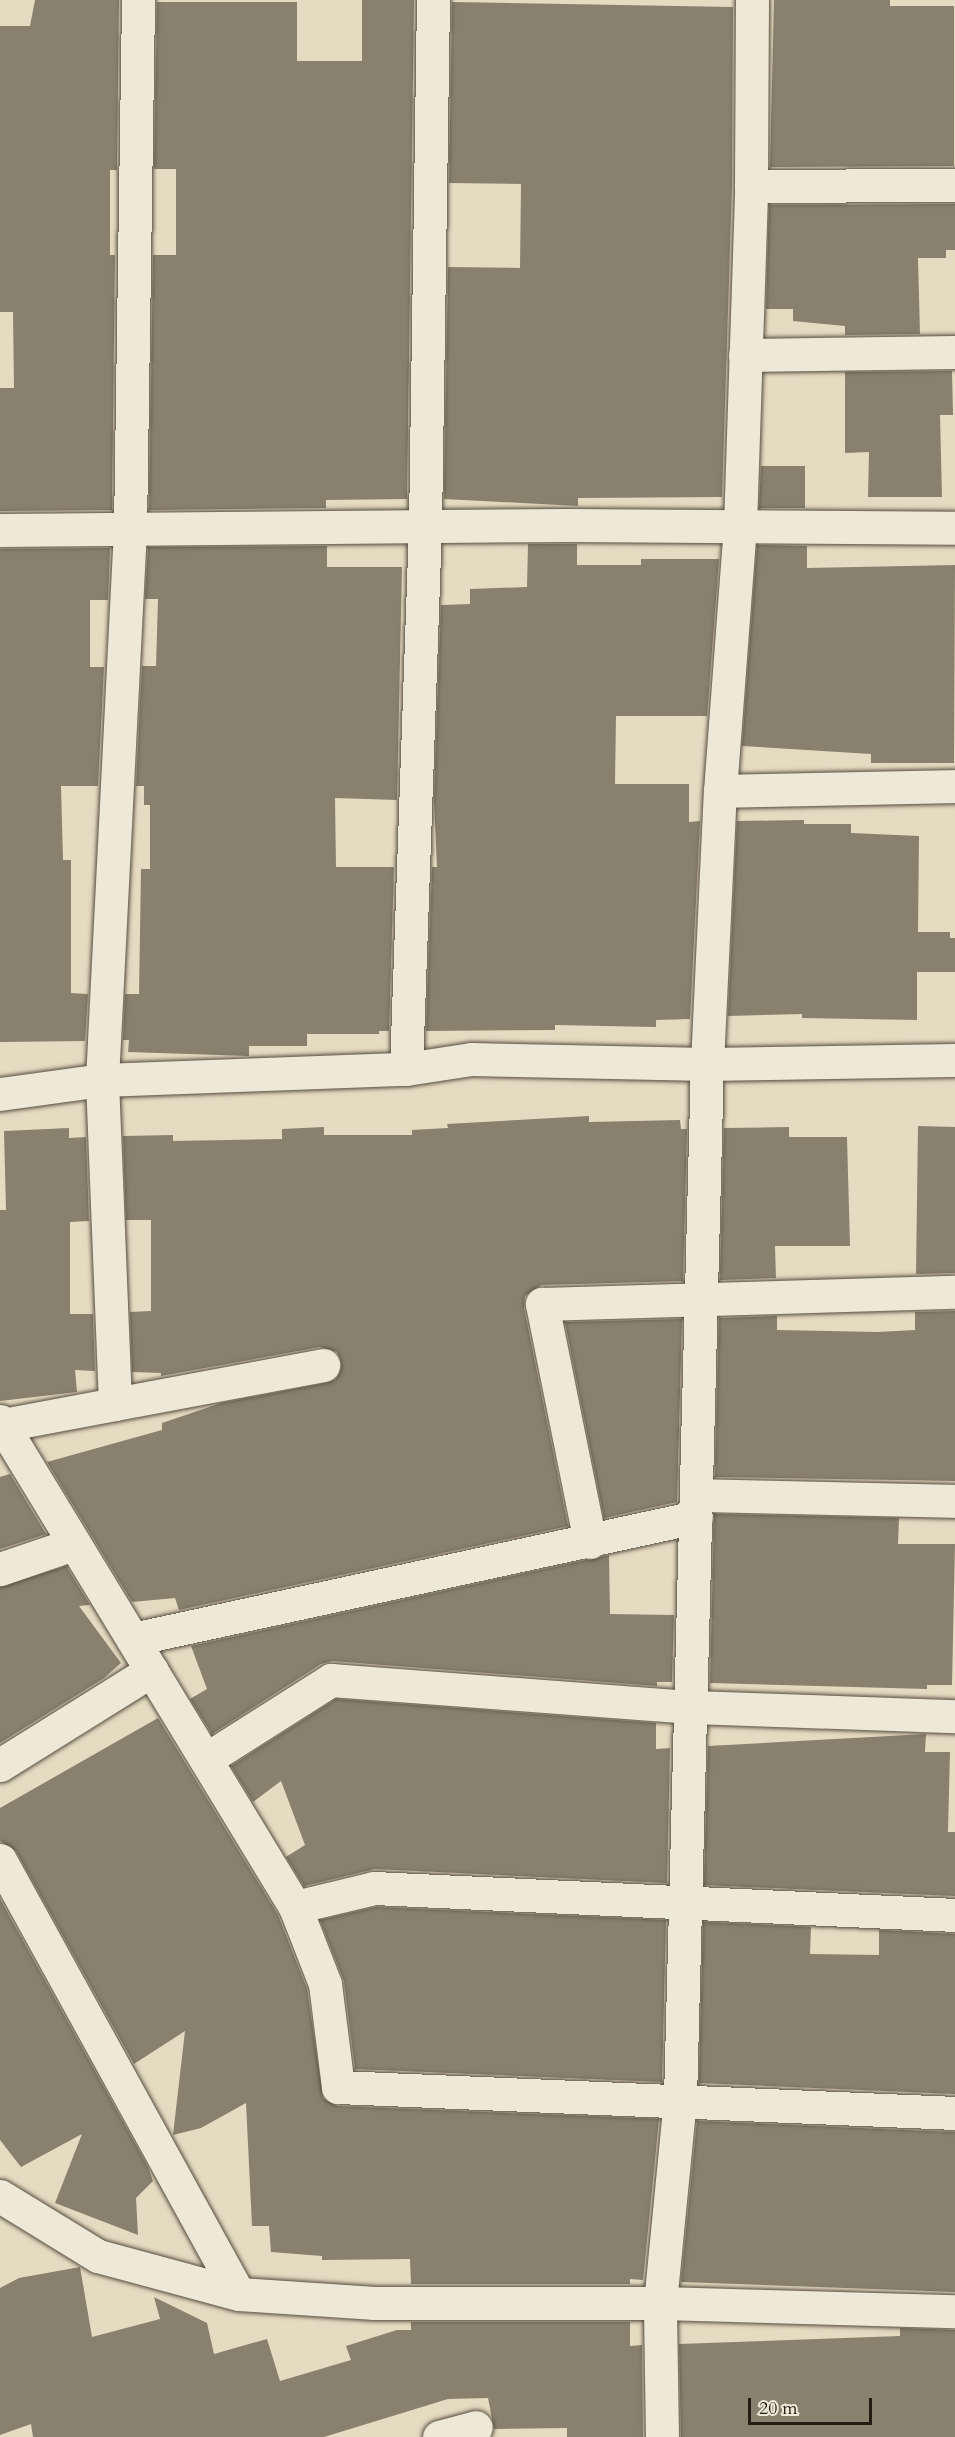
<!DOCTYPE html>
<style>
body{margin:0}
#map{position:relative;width:955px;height:2437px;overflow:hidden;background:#e5dbc1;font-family:Cardo,serif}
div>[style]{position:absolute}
.building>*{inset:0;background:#89806e}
.roads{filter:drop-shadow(0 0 2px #554c3f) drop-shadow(0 0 2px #554c3f)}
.minor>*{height:33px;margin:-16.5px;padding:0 16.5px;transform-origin:16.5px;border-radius:16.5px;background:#eee8d7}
span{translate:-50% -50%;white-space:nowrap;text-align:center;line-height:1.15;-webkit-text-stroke:6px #eee8d7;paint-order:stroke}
.scale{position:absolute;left:748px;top:2398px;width:124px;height:27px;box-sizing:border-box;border:3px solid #251d14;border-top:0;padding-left:8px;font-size:18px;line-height:21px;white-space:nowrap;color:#251d14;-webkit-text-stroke:4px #eee8d7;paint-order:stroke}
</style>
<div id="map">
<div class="building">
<i style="clip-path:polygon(35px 0,119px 0,117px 170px,110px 170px,110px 255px,115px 255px,112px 510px,0 511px,0 388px,14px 388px,13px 312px,0 312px,0 26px,30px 26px)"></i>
<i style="clip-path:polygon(362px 0,414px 0,407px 499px,326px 500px,326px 508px,149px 510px,153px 255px,176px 255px,176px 169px,154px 169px,157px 2px,297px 2px,297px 61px,362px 61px)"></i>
<i style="clip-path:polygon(774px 0,890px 0,890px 6px,954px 6px,954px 166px,770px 167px)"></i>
<i style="clip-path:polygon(452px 2px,733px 7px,732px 186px,722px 497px,578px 498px,578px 506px,444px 499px,448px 267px,520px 268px,521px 184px,449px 183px)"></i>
<i style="clip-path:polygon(955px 204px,955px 250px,946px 250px,946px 258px,918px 258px,920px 334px,845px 335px,845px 326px,793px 321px,793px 309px,766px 309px,769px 205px)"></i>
<i style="clip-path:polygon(952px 371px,953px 415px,940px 415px,942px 497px,868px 497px,869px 452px,845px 453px,845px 372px)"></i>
<i style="clip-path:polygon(761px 466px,805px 466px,805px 508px,759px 508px)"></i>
<i style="clip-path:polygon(528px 544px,577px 544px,577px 565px,641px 565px,641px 559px,719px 559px,707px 716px,616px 716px,615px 784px,689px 784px,689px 822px,700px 821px,690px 1019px,656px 1020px,656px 1027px,555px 1025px,555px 1030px,426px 1031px,432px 867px,437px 867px,434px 801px,441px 605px,470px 604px,470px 589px,527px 587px)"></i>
<i style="clip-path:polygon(757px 545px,807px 546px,807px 568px,955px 565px,954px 763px,871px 763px,871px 754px,742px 746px)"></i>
<i style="clip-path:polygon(327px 546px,327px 567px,402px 567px,397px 800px,335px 798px,336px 867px,394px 867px,389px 1031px,379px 1031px,379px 1034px,307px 1034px,307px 1046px,249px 1046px,249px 1056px,128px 1052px,129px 1040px,123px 1040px,125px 994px,139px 994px,141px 869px,150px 869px,150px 805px,144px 805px,144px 786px,136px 786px,142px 666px,156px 666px,158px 599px,145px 599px,148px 547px)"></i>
<i style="clip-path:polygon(110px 548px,108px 600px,90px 600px,90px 667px,104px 667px,98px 786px,61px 786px,63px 860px,71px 860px,71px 993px,88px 994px,85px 1041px,0 1042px,0 549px)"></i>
<i style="clip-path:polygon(804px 820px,804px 824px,851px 824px,851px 833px,919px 836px,918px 932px,950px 932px,950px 938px,955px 938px,955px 972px,917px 972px,917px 1020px,802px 1018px,802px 1014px,728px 1016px,737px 821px)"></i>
<i style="clip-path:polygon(589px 1116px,589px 1122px,680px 1120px,681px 1129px,687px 1129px,683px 1281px,541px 1285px,525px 1296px,524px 1308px,568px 1526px,179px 1610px,175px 1598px,132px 1602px,47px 1462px,162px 1430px,162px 1423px,221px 1403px,326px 1383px,336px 1379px,341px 1362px,337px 1352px,320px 1347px,161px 1376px,161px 1373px,132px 1372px,130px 1312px,151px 1311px,151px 1220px,126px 1220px,123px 1136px,173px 1135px,173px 1141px,282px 1139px,282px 1129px,324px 1127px,324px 1135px,412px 1135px,412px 1130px,448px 1128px,447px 1124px)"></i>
<i style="clip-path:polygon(918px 1126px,955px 1127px,955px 1273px,916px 1274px)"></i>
<i style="clip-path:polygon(789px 1127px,789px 1137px,847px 1137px,850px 1246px,775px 1246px,776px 1278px,720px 1280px,724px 1128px)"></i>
<i style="clip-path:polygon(69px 1128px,69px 1138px,86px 1137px,89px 1221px,70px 1222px,70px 1314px,93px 1314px,95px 1371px,75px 1370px,77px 1392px,0 1401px,0 1210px,6px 1210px,4px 1131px)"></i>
<i style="clip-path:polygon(955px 1311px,955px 1481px,715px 1477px,719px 1318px,777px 1316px,777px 1330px,878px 1332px,915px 1330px,915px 1312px)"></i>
<i style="clip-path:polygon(682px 1319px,677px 1502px,604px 1518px,565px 1322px)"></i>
<i style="clip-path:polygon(10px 1474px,46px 1534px,0 1549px,0 1477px)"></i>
<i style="clip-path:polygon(714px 1514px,899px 1518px,898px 1544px,955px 1544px,952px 1685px,927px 1685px,927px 1689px,710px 1683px)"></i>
<i style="clip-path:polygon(609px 1555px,610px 1614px,674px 1615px,672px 1682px,657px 1682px,657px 1686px,332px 1661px,321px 1664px,212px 1734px,190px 1699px,207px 1689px,191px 1646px)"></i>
<i style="clip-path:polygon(66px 1566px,90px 1605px,79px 1606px,121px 1663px,104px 1678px,0 1743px,0 1587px)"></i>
<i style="clip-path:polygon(336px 1699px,656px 1723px,656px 1749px,670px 1748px,667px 1883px,375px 1869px,304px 1886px,286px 1857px,305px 1845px,281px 1781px,253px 1802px,231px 1766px)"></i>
<i style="clip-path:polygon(158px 1718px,278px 1915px,307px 1989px,323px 2098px,337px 2106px,659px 2119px,643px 2280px,630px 2279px,630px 2284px,411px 2284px,410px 2259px,322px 2260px,322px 2256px,271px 2252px,269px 2226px,252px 2226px,246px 2103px,201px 2128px,173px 2135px,185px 2031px,134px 2064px,16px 1851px,0 1841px,0 1808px)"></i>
<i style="clip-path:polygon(926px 1734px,925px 1752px,950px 1752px,948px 1832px,955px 1832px,955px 1896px,704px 1885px,708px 1746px)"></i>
<i style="clip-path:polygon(0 1899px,148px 2167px,153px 2181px,136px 2198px,138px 2235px,55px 2203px,82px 2134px,21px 2167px,0 2140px)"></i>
<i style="clip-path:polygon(376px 1907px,666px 1920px,662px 2082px,355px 2069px,344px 1981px,320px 1920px)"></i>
<i style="clip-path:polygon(703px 1922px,811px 1927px,810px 1954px,879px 1955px,879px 1930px,955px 1934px,955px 2094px,699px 2083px)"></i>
<i style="clip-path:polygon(697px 2121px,955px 2132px,955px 2292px,681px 2282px)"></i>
<i style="clip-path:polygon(80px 2267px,92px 2337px,160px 2319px,154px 2297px,207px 2323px,214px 2354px,267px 2339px,280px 2381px,351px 2360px,346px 2346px,397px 2330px,411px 2330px,411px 2322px,630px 2322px,630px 2346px,642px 2345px,643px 2437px,567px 2437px,567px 2428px,494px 2429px,488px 2398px,448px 2399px,324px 2437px,33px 2437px,31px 2424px,0 2435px,0 2288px,19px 2278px)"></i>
<i style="clip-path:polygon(900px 2328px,955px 2330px,955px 2437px,681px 2437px,679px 2344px,900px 2336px)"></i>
</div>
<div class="roads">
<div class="minor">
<i style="left:751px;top:186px;width:204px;rotate:-0.3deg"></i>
<i style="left:745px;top:355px;width:210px;rotate:-0.8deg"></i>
<i style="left:0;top:530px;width:567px;rotate:-0.51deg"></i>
<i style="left:567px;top:525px;width:388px;rotate:0.4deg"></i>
<i style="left:720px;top:791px;width:235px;rotate:-1.2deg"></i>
<i style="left:406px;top:1069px;width:543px;rotate:-88deg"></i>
<i style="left:425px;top:526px;width:526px;rotate:-89.13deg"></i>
<i style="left:0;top:1094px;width:103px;rotate:-7.8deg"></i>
<i style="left:102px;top:1080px;width:304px;rotate:-2.1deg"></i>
<i style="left:406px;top:1069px;width:66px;rotate:-8.7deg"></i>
<i style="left:471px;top:1059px;width:236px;rotate:1.2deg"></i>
<i style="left:707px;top:1064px;width:248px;rotate:-0.9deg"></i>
<i style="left:115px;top:1404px;width:212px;rotate:-10.6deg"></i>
<i style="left:0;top:1421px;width:569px;rotate:58.74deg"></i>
<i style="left:295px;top:1907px;width:83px;rotate:68.7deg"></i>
<i style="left:325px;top:1984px;width:104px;rotate:82.8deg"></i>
<i style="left:338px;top:2087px;width:618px;rotate:2.41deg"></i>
<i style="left:3px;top:1425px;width:114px;rotate:-10.6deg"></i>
<i style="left:115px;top:1404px;width:324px;rotate:-92.3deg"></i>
<i style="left:102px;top:1080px;width:552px;rotate:-87.09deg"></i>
<i style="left:130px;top:529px;width:529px;rotate:-89.13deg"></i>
<i style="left:697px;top:1495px;width:258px;rotate:1.3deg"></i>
<i style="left:590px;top:1542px;width:243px;rotate:-101.4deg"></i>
<i style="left:542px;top:1304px;width:413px;rotate:-1.7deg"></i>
<i style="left:0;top:1569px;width:78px;rotate:-18.7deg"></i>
<i style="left:133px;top:1639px;width:576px;rotate:-12.23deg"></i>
<i style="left:208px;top:1758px;width:146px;rotate:-32.4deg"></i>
<i style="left:331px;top:1680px;width:362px;rotate:4.3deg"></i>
<i style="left:692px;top:1707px;width:263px;rotate:2deg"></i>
<i style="left:0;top:1765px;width:179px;rotate:-32deg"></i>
<i style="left:0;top:1860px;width:495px;rotate:61.2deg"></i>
<i style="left:295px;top:1907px;width:81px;rotate:-13.5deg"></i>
<i style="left:374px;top:1888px;width:582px;rotate:2.66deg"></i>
<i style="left:0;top:2196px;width:115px;rotate:31.5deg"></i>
<i style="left:98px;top:2256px;width:146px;rotate:15.1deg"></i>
<i style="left:239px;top:2294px;width:136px;rotate:3.8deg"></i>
<i style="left:375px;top:2303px;width:285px"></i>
<i style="left:660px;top:2303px;width:295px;rotate:1.6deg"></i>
<i style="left:439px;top:2437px;width:38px;rotate:-15deg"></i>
<i style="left:662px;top:2437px;width:134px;rotate:-90.9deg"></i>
<i style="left:660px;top:2303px;width:205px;rotate:-84.4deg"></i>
<i style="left:680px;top:2099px;width:1035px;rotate:-88.51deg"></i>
<i style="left:707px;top:1064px;width:273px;rotate:-87.3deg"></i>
<i style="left:720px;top:791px;width:266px;rotate:-85.7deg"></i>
<i style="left:740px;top:526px;width:340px;rotate:-88.1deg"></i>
<i style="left:751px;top:186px;width:186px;rotate:-89.7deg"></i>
</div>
</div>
<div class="scale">20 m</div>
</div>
